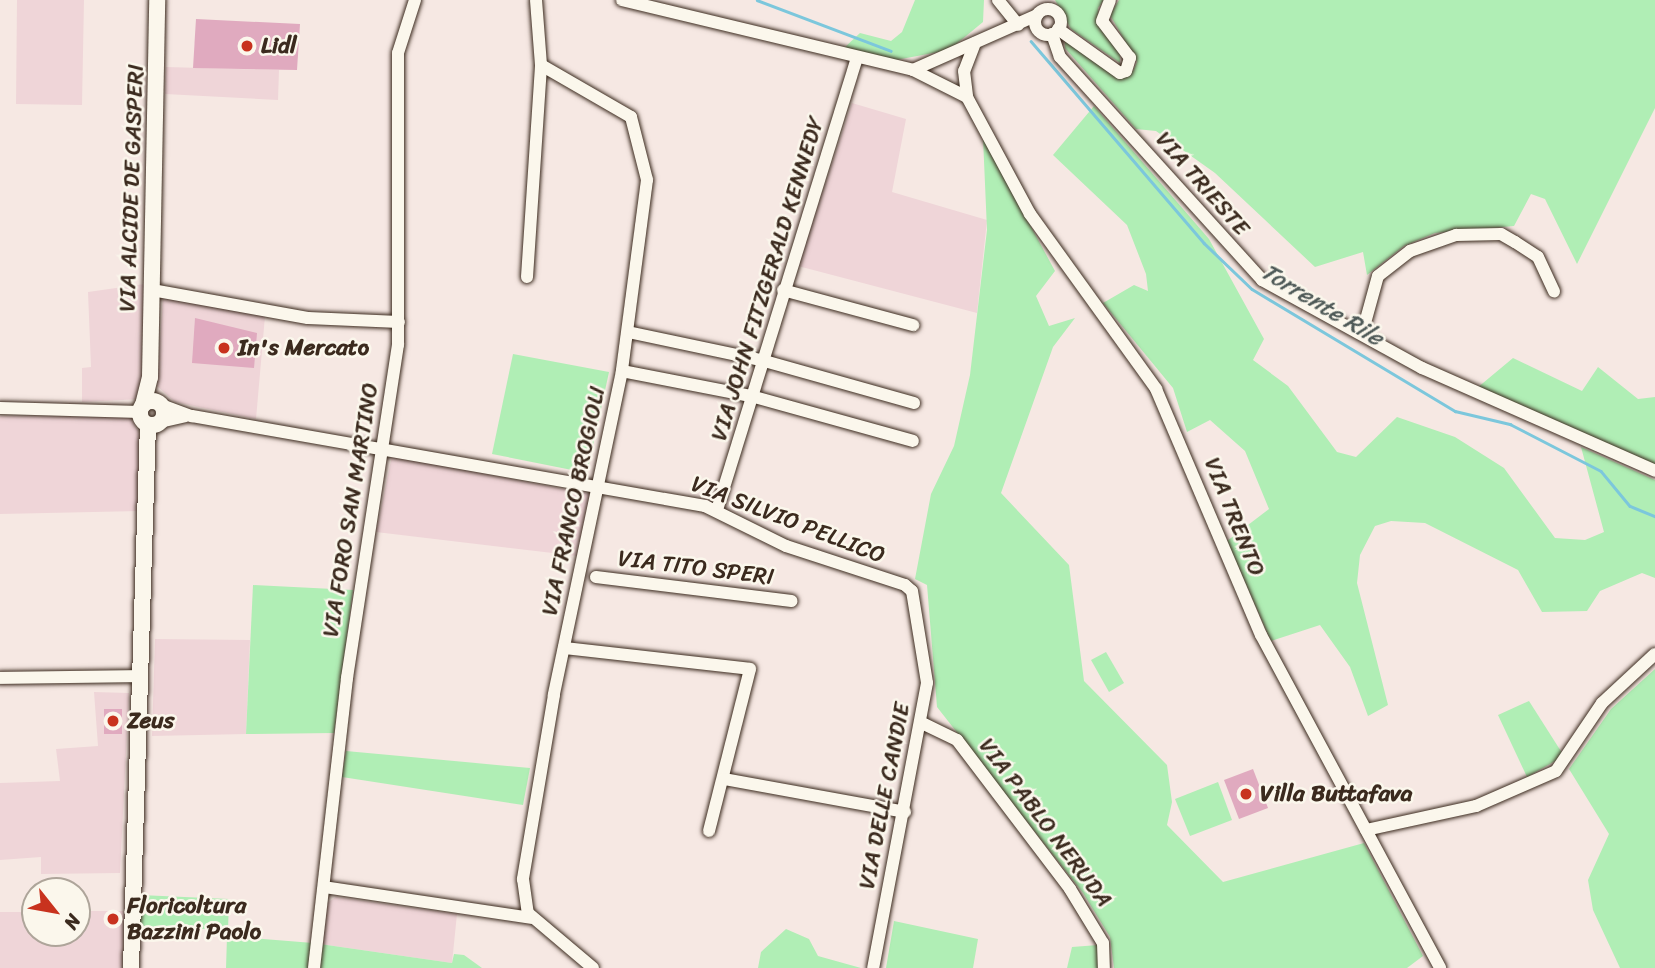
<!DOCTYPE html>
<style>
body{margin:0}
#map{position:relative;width:1655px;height:968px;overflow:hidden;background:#f6e8e3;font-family:Sriracha,sans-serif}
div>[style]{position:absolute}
.built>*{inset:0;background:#efd5d8}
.green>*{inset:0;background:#b0eeb5}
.stream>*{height:2.5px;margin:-1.25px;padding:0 1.25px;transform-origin:1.25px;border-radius:1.25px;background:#7cc7dc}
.building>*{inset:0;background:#e0aabf}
.roads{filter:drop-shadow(0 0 2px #3b2a1e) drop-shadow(0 0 2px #3b2a1e)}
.minor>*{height:12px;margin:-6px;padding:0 6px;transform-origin:6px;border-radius:6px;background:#fbf7ec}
.minor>.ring{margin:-6px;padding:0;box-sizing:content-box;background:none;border:12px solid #fbf7ec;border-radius:50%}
.secondary>*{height:16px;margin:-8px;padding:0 8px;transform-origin:8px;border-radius:8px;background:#fbf7ec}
.secondary>.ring{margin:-8px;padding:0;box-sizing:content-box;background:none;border:16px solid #fbf7ec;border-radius:50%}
.dots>*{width:19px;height:19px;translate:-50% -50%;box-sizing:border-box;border:4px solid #fbf7ec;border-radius:50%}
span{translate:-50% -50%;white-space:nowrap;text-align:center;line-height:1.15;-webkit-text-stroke:5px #fbf7ec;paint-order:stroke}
.poi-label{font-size:23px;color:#3b2a1e;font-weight:700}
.left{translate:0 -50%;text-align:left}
.street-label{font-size:23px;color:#3b2a1e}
.water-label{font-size:24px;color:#4e5957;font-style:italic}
.north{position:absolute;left:21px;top:877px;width:70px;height:70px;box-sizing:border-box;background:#fbf7ec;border:2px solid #aea59a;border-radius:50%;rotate:121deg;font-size:19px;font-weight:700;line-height:28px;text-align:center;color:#3b2a1e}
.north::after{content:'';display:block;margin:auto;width:24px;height:32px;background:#c8321e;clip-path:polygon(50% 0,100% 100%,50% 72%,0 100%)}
</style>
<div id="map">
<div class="built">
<i style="clip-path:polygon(17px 0,84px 0,82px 105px,16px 104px)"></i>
<i style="clip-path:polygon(166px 67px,279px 70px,278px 100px,165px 94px)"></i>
<i style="clip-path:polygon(852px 103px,906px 119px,892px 192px,987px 220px,977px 313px,798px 266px)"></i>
<i style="clip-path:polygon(144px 284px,141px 399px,82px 402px,82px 368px,91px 367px,88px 292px)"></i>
<i style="clip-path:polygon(163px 297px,265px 316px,256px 419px,175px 402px,157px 386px)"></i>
<i style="clip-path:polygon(0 416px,130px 417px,139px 432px,140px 511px,0 514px)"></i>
<i style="clip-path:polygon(392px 456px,590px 494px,578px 556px,376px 532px)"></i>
<i style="clip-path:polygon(155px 639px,250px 640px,246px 734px,152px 736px)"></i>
<i style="clip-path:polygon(94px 692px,129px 693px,120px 873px,41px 874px,41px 857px,0 860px,0 783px,60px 781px,56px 749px,98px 746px)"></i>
<i style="clip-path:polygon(336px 897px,457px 914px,452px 963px,320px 944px,327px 903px)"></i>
<i style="clip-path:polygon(77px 911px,125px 911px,122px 968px,0 968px,0 912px,35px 912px,35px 933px,77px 933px)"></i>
</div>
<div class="green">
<i style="clip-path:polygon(915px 0,984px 0,983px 22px,949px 50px,896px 60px,844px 48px,860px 33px,891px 41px,902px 32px)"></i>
<i style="clip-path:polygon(1055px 0,1104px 0,1098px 8px,1100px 28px,1120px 50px,1120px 63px,1071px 29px)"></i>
<i style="clip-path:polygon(1119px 0,1655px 0,1655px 108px,1577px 264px,1545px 199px,1531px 194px,1514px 226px,1435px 233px,1404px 246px,1367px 275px,1363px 252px,1315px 267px,1215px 173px,1156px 131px,1136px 129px,1065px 48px,1065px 41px,1127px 75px,1133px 71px,1137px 62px,1110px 15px)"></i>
<i style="clip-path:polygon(1094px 106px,1209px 239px,1264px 339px,1253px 360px,1288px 386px,1337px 452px,1356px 457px,1397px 417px,1455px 437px,1504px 468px,1555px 538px,1585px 540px,1604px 532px,1581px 447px,1655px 480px,1655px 578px,1642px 573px,1600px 591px,1587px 611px,1542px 612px,1518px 570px,1425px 523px,1391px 521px,1375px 526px,1360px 555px,1357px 583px,1388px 705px,1368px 716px,1350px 667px,1320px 625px,1271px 641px,1227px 541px,1269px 509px,1245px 451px,1210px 420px,1187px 432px,1173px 388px,1103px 303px,1134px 285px,1148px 291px,1146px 274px,1127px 225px,1053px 155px)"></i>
<i style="clip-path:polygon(983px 138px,1055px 271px,1036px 296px,1049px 326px,1075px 318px,1053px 347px,1001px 493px,1069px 565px,1084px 681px,1167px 765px,1172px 802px,1167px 825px,1223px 882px,1364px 843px,1423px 956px,1407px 968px,1114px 968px,1110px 937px,1083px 893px,937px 707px,927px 585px,915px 579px,931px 494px,954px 446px,970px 375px,987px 230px)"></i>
<i style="clip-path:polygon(513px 354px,609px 372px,587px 473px,492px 454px)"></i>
<i style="clip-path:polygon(1513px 358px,1582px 391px,1598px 367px,1638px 399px,1655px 397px,1655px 465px,1477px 388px)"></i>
<i style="clip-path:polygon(253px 585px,353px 590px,334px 733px,246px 734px)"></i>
<i style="clip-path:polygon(1106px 652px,1124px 683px,1109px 692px,1091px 660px)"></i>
<i style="clip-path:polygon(1655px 669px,1655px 968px,1620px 968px,1593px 910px,1588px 880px,1609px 834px,1569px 769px,1611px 709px)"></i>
<i style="clip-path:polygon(1529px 701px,1564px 756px,1527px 777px,1498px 715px)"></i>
<i style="clip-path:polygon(346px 751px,530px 768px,523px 805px,342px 777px)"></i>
<i style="clip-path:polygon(1218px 782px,1232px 820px,1190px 836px,1175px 799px)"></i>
<i style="clip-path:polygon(140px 895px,229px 899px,228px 930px,139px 926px)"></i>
<i style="clip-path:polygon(894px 921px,978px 939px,973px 968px,886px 968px)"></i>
<i style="clip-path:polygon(786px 929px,809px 939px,818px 956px,861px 968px,758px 968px,761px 952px)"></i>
<i style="clip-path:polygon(227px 936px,313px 943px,309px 968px,226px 968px)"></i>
<i style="clip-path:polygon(320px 944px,452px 963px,454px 954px,464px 955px,482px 968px,320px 968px)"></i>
<i style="clip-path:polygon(1098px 945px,1099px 968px,1067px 968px,1072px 947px)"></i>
</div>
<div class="stream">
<i style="left:757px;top:0;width:143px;rotate:20.8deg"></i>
<i style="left:1031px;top:41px;width:266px;rotate:49.4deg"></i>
<i style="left:1204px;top:243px;width:66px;rotate:43.8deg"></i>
<i style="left:1252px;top:289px;width:237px;rotate:31deg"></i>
<i style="left:1455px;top:411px;width:57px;rotate:13.3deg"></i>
<i style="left:1510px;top:424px;width:102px;rotate:27.3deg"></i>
<i style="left:1601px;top:471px;width:45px;rotate:50.4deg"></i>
<i style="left:1630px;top:506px;width:27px;rotate:22deg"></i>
</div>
<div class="building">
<i style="clip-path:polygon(196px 19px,300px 24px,297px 70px,193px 68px)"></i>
<i style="clip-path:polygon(195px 318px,257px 333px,254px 368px,192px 363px)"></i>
<i style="clip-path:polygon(104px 709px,122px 709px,122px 734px,104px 734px)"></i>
<i style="clip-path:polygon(1253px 769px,1268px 808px,1239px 819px,1224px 780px)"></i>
</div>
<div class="roads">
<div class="minor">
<i style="left:622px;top:0;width:299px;rotate:13.5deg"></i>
<i style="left:913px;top:70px;width:60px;rotate:26.6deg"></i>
<i style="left:998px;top:0;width:32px;rotate:51deg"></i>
<i class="ring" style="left:1035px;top:9px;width:14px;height:14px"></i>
<i style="left:1058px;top:29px;width:76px;rotate:35.4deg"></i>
<i style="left:1120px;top:73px;width:6px;rotate:-18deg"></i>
<i style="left:1126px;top:71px;width:14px;rotate:-73deg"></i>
<i style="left:1130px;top:58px;width:46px;rotate:-127.1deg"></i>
<i style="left:1102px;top:21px;width:22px;rotate:-69deg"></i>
<i style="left:1052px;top:34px;width:24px;rotate:71deg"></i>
<i style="left:1060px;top:57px;width:301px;rotate:47.8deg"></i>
<i style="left:1262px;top:280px;width:183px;rotate:28.8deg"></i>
<i style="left:1422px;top:368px;width:255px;rotate:23.8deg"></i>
<i style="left:975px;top:43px;width:30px;rotate:111deg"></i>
<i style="left:964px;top:71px;width:26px;rotate:83deg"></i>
<i style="left:967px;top:97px;width:133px;rotate:61.7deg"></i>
<i style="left:1030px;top:214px;width:216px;rotate:54.2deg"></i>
<i style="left:1156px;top:389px;width:267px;rotate:66.9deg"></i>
<i style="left:1261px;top:635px;width:378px;rotate:61.7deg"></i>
<i style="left:541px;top:65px;width:104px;rotate:30deg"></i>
<i style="left:631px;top:117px;width:65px;rotate:75.7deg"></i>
<i style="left:647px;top:180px;width:193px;rotate:97.5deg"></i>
<i style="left:622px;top:371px;width:331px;rotate:101.9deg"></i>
<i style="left:554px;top:695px;width:187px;rotate:99.6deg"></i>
<i style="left:523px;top:879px;width:34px;rotate:82deg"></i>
<i style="left:528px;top:913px;width:85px;rotate:40.2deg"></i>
<i style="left:913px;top:70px;width:136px;rotate:-23.9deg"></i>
<i style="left:527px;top:277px;width:212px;rotate:-86.2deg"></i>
<i style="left:541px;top:65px;width:65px;rotate:-94.4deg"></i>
<i style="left:152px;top:290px;width:158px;rotate:10.2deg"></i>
<i style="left:308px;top:318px;width:91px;rotate:2.5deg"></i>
<i style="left:783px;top:290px;width:135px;rotate:15.1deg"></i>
<i style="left:628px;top:332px;width:136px;rotate:11.9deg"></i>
<i style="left:761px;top:360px;width:159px;rotate:15.7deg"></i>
<i style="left:1362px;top:334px;width:60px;rotate:-74.6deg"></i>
<i style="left:1378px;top:276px;width:41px;rotate:-38deg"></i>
<i style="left:1410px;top:251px;width:49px;rotate:-19.2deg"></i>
<i style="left:1456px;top:235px;width:45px;rotate:-1.3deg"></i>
<i style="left:1501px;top:234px;width:16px;rotate:30deg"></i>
<i style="left:1515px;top:242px;width:27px;rotate:33deg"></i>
<i style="left:1538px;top:257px;width:38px;rotate:65deg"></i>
<i style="left:622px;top:371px;width:131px;rotate:11deg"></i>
<i style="left:751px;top:396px;width:168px;rotate:15.5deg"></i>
<i style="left:161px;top:405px;width:33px;rotate:20deg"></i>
<i style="left:192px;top:416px;width:521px;rotate:9.95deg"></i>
<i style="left:705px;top:506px;width:90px;rotate:26.3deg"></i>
<i style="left:786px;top:546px;width:125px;rotate:18.1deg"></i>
<i style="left:905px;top:585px;width:9px;rotate:41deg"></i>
<i style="left:912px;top:591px;width:93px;rotate:80.7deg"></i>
<i style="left:927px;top:683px;width:290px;rotate:100.7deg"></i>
<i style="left:0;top:408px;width:140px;rotate:1.6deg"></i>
<i style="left:160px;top:422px;width:26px;rotate:-13deg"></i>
<i style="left:717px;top:510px;width:471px;rotate:-72.8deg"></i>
<i style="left:596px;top:577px;width:197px;rotate:7deg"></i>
<i style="left:564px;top:648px;width:187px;rotate:6.4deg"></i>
<i style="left:750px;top:669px;width:167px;rotate:104.2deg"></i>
<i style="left:0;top:678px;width:139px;rotate:-0.8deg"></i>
<i style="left:924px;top:724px;width:37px;rotate:26deg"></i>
<i style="left:957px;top:740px;width:187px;rotate:52.8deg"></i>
<i style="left:1070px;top:889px;width:63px;rotate:58.6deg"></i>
<i style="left:1103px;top:943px;width:25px;rotate:88deg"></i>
<i style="left:724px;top:779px;width:184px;rotate:10.3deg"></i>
<i style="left:1366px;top:830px;width:113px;rotate:-12.3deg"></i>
<i style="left:1476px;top:806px;width:87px;rotate:-23.6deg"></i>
<i style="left:1556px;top:771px;width:82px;rotate:-55.9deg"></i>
<i style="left:1602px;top:703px;width:72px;rotate:-42.8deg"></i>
<i style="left:324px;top:887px;width:210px;rotate:8.5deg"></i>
<i style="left:314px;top:968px;width:292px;rotate:-83.5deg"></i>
<i style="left:347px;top:678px;width:337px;rotate:-81.3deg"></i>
<i style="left:398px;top:345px;width:292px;rotate:-90deg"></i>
<i style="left:398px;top:53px;width:56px;rotate:-72.2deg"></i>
</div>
<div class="secondary">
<i class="ring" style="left:140px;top:401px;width:8px;height:8px"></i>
<i style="left:143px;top:405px;width:29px;rotate:-76deg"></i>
<i style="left:150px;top:377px;width:377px;rotate:-88.9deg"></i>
<i style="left:131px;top:968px;width:543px;rotate:-88.21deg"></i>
</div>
</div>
<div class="dots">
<i style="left:247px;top:46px;background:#c8321e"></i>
<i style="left:224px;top:348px;background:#c8321e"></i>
<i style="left:113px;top:721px;background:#c8321e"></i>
<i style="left:1246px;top:794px;background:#c8321e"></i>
<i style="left:113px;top:919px;background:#c8321e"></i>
</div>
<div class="poi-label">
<span class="left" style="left:261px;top:46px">Lidl</span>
<span class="left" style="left:238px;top:348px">In's Mercato</span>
<span class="left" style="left:127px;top:721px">Zeus</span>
<span class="left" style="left:1260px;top:794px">Villa Buttafava</span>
<span class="left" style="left:127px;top:919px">Floricoltura<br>Bazzini Paolo</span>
</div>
<div class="street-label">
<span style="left:1202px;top:184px;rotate:49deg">VIA TRIESTE</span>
<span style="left:132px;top:188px;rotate:-88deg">VIA ALCIDE DE GASPERI</span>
<span style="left:768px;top:279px;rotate:-73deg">VIA JOHN FITZGERALD KENNEDY</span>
<span style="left:574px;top:501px;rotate:-78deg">VIA FRANCO BROGIOLI</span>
<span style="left:351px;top:510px;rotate:-81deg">VIA FORO SAN MARTINO</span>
<span style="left:1234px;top:517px;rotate:68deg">VIA TRENTO</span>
<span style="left:788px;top:520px;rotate:21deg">VIA SILVIO PELLICO</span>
<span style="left:696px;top:568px;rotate:7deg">VIA TITO SPERI</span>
<span style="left:885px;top:796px;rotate:-79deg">VIA DELLE CANDIE</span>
<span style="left:1045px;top:823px;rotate:53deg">VIA PABLO NERUDA</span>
</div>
<div class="water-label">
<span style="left:1322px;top:305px;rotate:31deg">Torrente Rile</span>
</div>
<div class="north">N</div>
</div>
